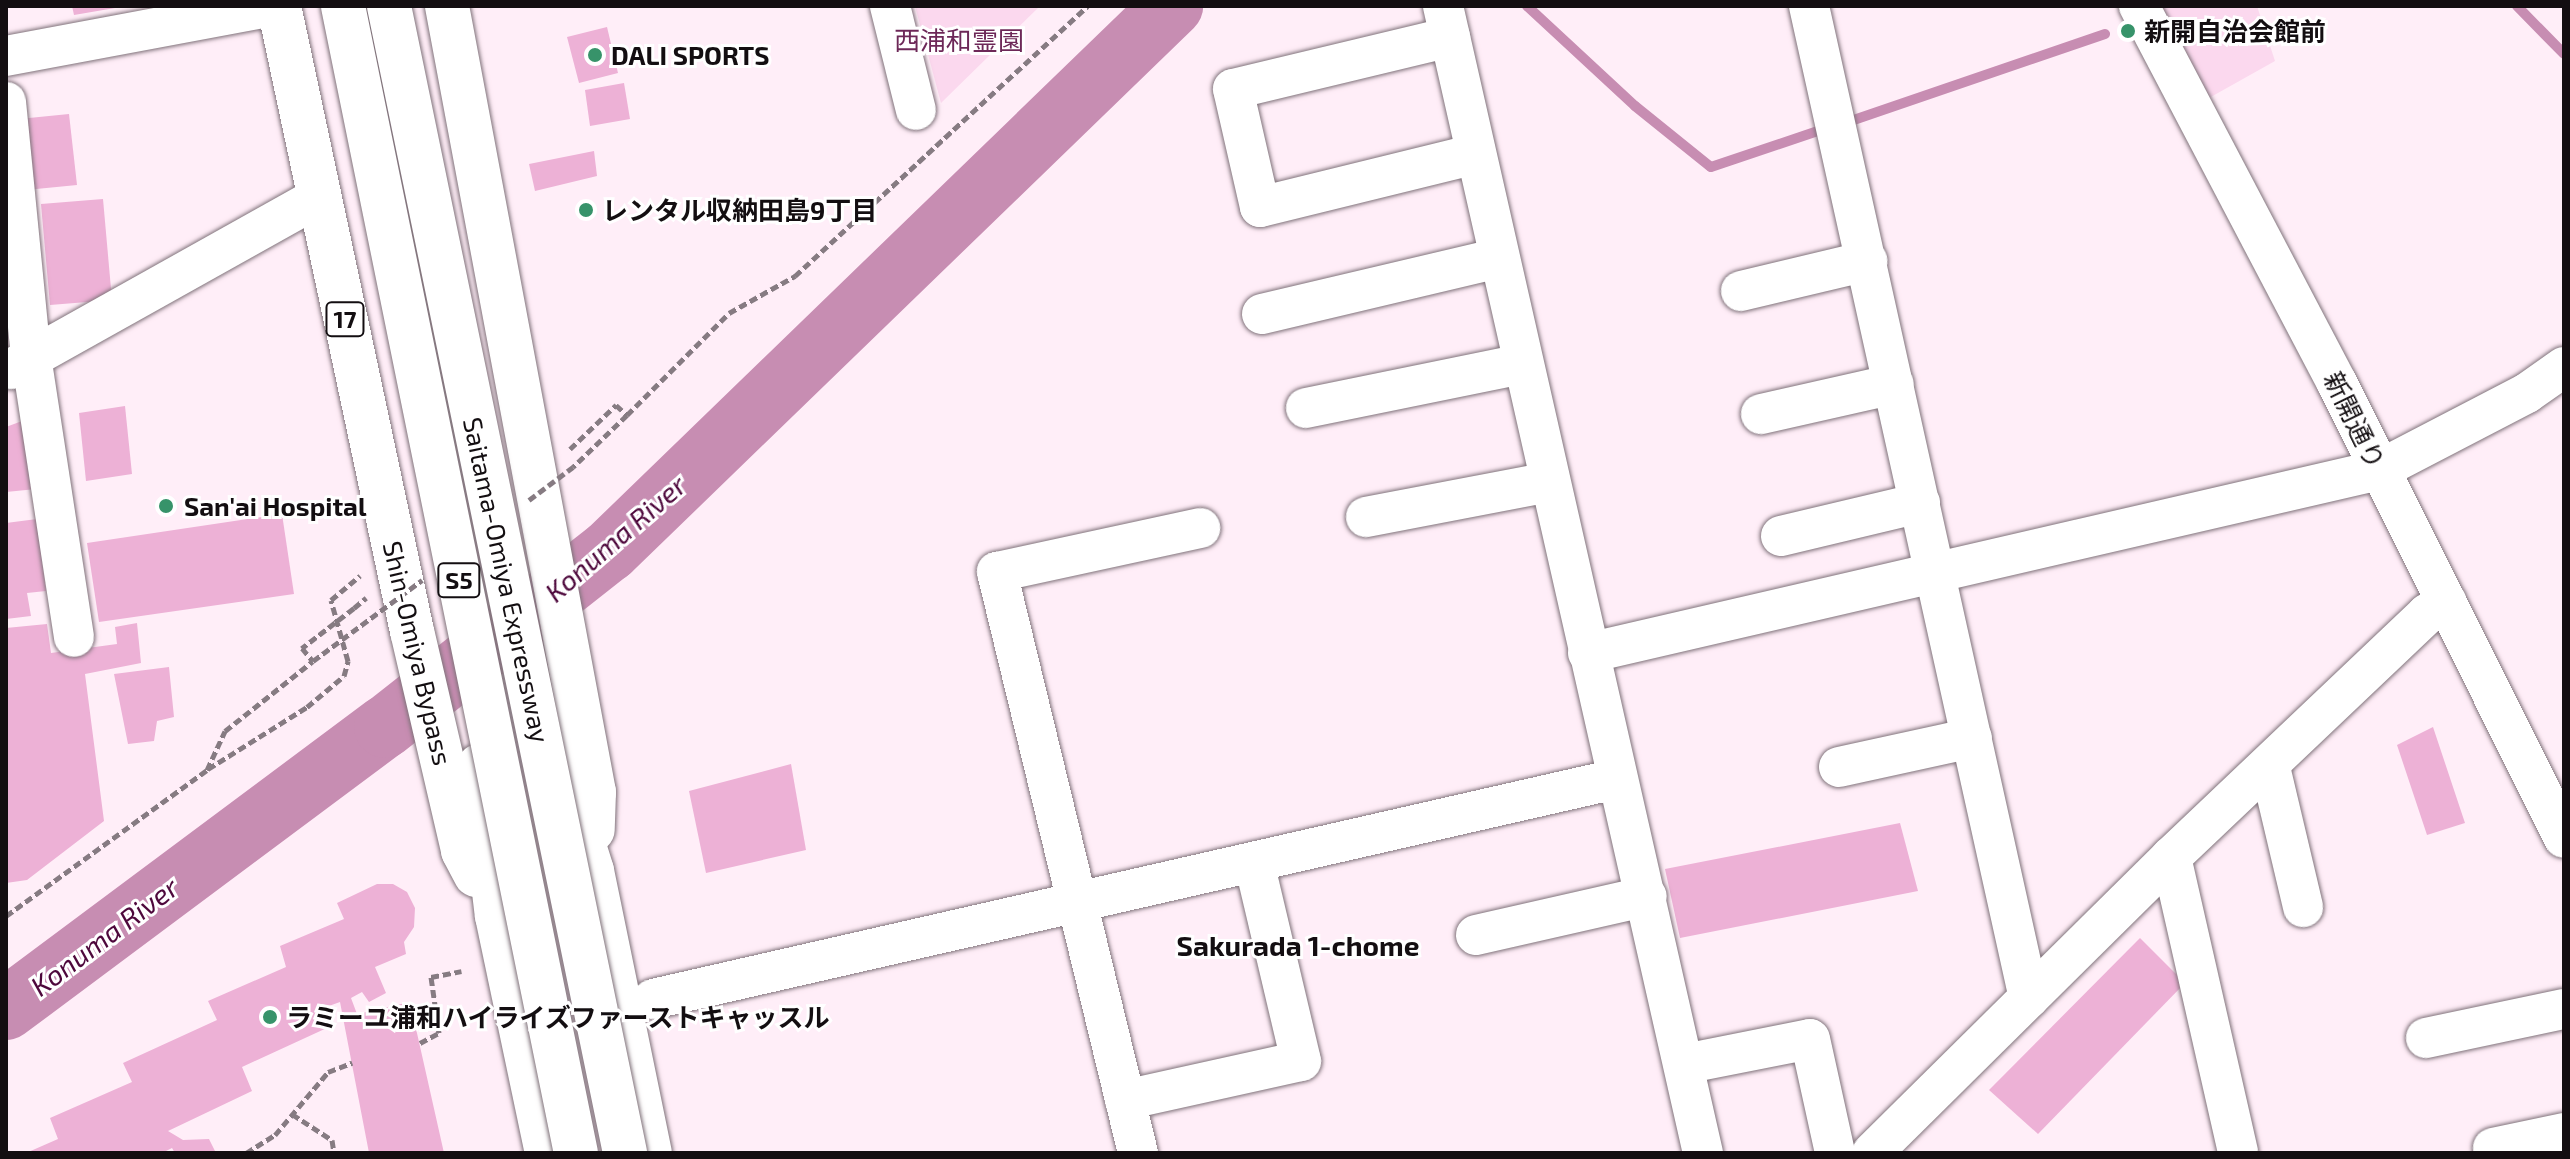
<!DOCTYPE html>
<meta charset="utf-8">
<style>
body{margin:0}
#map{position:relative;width:2570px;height:1159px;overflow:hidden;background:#ffeef8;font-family:"Exo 2","Noto Sans JP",sans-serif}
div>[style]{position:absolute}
.green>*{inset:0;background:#fbd8ee}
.stream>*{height:10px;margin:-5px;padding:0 5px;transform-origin:5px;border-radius:5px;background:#c78db2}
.river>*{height:62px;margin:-31px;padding:0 31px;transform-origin:31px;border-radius:31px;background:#c78db2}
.building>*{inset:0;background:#edb1d6}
.path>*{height:5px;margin-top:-2.5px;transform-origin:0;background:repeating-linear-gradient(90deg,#867b82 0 8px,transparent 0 12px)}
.roads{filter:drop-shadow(0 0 2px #81737b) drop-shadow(0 0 2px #81737b)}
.minor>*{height:40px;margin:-20px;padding:0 20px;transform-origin:20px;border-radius:20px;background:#fff}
.highway>*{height:44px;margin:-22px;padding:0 22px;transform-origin:22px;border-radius:22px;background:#fff}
.path-bridge>*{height:5px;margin-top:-2.5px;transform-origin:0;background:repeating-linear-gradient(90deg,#867b82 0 8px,transparent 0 12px)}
.bridges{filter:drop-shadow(0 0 2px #81737b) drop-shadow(0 0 2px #81737b)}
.highway-bridge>*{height:44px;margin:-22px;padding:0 22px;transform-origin:22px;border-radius:22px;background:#fff}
.dots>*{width:22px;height:22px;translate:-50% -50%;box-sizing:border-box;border:4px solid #fff;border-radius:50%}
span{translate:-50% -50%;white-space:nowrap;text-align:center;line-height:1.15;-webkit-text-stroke:6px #fff;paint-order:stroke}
.shield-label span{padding:2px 6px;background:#fff;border:2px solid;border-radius:6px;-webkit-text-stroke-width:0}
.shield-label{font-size:24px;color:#130e11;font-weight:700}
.poi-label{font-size:26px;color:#130e11;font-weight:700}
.left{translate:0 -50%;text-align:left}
.park-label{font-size:26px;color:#6d2858}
.street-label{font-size:26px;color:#130e11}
.water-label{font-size:28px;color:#4e083c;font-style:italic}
.neighbourhood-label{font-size:28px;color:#130e11;font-weight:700}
.frame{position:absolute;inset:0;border:8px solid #130e11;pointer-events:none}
</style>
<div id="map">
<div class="green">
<i style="clip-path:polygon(915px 6px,1040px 6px,941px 103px)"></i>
<i style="clip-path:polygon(2160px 6px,2257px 6px,2275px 61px,2209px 98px)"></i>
</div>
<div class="stream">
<i style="left:1527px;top:6px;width:147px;rotate:42.8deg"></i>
<i style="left:1635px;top:106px;width:97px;rotate:38.8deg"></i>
<i style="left:1711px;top:167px;width:122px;rotate:-18.6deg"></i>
<i style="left:2517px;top:6px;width:67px;rotate:45.6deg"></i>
<i style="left:1842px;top:124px;width:278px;rotate:-18.9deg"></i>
</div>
<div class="river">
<i style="left:6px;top:1009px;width:472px;rotate:-36.7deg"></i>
<i style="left:385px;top:727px;width:285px;rotate:-38.2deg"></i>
<i style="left:609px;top:551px;width:784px;rotate:-44.07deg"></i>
</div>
<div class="building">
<i style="clip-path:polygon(72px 6px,115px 6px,115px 8px,74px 15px)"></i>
<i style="clip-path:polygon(607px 27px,618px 73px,579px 83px,567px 37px)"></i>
<i style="clip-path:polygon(624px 83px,630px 119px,590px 126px,585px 90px)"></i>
<i style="clip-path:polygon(69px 114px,77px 185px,26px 190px,19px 119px)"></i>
<i style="clip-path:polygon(594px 151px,597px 176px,535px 191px,529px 164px)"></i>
<i style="clip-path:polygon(103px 199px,112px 300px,50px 305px,41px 204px)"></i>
<i style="clip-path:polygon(125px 406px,132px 474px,86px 481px,79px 413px)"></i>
<i style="clip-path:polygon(30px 418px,36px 489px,6px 492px,6px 427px)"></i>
<i style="clip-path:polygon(282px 514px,294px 594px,99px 622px,87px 543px)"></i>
<i style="clip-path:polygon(37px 519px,46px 591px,27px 593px,31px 616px,6px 619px,6px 523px)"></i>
<i style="clip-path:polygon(137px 623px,141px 663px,85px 674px,104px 821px,27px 880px,6px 883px,6px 628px,47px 624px,51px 653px,117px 644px,115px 627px)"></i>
<i style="clip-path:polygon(169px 667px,174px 717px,157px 721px,154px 741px,128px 744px,114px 674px)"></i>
<i style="clip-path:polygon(2433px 727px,2465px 823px,2427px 835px,2397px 745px)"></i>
<i style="clip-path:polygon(791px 764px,806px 850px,706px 873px,689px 791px)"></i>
<i style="clip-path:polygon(1900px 823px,1918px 891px,1680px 938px,1665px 869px)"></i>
<i style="clip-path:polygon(377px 884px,393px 884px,407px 892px,415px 908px,414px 927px,404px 942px,406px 954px,375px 967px,386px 993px,369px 1002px,362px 992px,351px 998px,357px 1014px,410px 1002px,444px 1153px,369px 1153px,340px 1002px,326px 1007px,329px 1027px,242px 1067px,252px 1091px,168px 1131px,183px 1140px,209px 1139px,216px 1153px,175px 1153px,172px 1148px,162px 1153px,26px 1153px,58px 1139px,50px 1118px,132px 1082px,123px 1063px,217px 1020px,208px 1001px,286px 967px,280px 946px,344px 919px,337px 903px)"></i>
<i style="clip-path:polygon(2140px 938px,2185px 983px,2038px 1134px,1989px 1090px)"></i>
</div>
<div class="path">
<i style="left:627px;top:415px;width:144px;rotate:-45deg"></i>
<i style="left:729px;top:313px;width:76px;rotate:-29.3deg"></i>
<i style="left:795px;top:276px;width:398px;rotate:-42.7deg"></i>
<i style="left:570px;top:449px;width:64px;rotate:-43.7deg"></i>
<i style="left:616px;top:405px;width:15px;rotate:42deg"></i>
<i style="left:627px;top:415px;width:75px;rotate:136.1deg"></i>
<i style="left:354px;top:608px;width:16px;rotate:-40deg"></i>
<i style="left:208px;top:769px;width:117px;rotate:-32.1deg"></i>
<i style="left:307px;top:707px;width:48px;rotate:-40deg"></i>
<i style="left:344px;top:676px;width:16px;rotate:-75deg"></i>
<i style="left:348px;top:661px;width:63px;rotate:-105.6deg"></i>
<i style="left:331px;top:600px;width:38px;rotate:-40deg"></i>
<i style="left:6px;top:916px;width:248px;rotate:-36deg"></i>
<i style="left:207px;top:770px;width:43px;rotate:-65.2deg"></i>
<i style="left:225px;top:731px;width:112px;rotate:-38.5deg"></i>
<i style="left:420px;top:1043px;width:21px;rotate:-28deg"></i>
<i style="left:439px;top:1033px;width:57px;rotate:-98.1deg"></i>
<i style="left:431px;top:977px;width:31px;rotate:-11deg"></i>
<i style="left:292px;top:1114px;width:48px;rotate:33deg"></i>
<i style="left:332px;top:1140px;width:13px;rotate:81deg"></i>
<i style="left:246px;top:1153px;width:34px;rotate:-32deg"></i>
<i style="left:275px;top:1135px;width:82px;rotate:-49.9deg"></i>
<i style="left:328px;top:1072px;width:26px;rotate:-21deg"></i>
</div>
<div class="roads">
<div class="minor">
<i style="left:890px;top:6px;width:107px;rotate:76deg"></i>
<i style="left:1443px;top:6px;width:1176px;rotate:77.23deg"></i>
<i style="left:1809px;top:6px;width:1016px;rotate:77.5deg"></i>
<i style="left:2139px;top:6px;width:426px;rotate:62.3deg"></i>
<i style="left:2337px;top:383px;width:508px;rotate:63.49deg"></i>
<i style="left:1450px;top:37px;width:223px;rotate:166.5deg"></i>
<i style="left:1233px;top:89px;width:121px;rotate:77.1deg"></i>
<i style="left:1260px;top:207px;width:222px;rotate:-13.8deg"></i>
<i style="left:6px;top:56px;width:272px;rotate:-10.6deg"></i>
<i style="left:6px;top:102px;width:255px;rotate:84.4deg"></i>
<i style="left:31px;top:356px;width:284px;rotate:81.3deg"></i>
<i style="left:1741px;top:291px;width:130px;rotate:-13.4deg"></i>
<i style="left:1262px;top:314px;width:244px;rotate:-13.3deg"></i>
<i style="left:11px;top:369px;width:353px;rotate:-29.2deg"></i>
<i style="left:1306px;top:408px;width:221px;rotate:-11.5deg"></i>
<i style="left:1761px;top:414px;width:136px;rotate:-12.7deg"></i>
<i style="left:1366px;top:517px;width:186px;rotate:-10.8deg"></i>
<i style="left:1781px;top:536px;width:143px;rotate:-13.4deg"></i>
<i style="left:1588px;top:653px;width:812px;rotate:-13.03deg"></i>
<i style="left:2379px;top:470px;width:167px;rotate:-27.5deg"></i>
<i style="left:2527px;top:393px;width:45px;rotate:-35.1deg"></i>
<i style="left:1839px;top:767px;width:136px;rotate:-12.3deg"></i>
<i style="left:2270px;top:767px;width:144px;rotate:76.7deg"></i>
<i style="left:2171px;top:857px;width:303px;rotate:77.2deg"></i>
<i style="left:1476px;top:935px;width:175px;rotate:-12.8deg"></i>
<i style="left:653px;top:999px;width:988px;rotate:-12.87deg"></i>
<i style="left:2426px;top:1038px;width:141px;rotate:-11.9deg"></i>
<i style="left:1684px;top:1064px;width:128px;rotate:-11.2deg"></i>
<i style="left:1810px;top:1039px;width:117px;rotate:77.6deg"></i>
<i style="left:1125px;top:1100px;width:180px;rotate:-12.5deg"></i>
<i style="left:1301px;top:1061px;width:204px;rotate:-103.3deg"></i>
<i style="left:2493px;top:1148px;width:73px;rotate:-11.9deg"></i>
<i style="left:1138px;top:1153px;width:598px;rotate:-103.64deg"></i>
<i style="left:997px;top:572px;width:208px;rotate:-12.2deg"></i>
<i style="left:1872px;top:1153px;width:421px;rotate:-44.7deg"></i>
<i style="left:2171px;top:857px;width:353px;rotate:-43.5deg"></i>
<i style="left:2427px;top:614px;width:23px;rotate:-31deg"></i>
</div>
<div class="highway">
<i style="left:279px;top:6px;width:639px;rotate:77.99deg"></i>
<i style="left:412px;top:631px;width:226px;rotate:76.9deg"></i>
<i style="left:463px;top:851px;width:27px;rotate:62deg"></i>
<i style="left:447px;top:6px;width:800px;rotate:79.41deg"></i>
<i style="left:594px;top:792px;width:38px;rotate:92deg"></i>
<i style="left:479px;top:766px;width:151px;rotate:83.2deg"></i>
<i style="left:497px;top:916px;width:242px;rotate:78.1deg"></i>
<i style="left:567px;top:791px;width:84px;rotate:72.6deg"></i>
<i style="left:592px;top:871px;width:288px;rotate:78.4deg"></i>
</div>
</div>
<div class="path-bridge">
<i style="left:529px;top:500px;width:55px;rotate:-36.9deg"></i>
<i style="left:354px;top:608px;width:66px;rotate:142.4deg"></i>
<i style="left:302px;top:648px;width:17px;rotate:50deg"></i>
<i style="left:313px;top:661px;width:136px;rotate:-36.6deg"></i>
</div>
<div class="bridges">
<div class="highway-bridge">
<i style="left:343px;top:6px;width:1170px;rotate:78.52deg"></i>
<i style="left:389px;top:6px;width:1171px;rotate:78.37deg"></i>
</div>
</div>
<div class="dots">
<i style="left:2128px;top:31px;background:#37936a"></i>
<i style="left:595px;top:55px;background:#37936a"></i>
<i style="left:586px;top:210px;background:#37936a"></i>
<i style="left:166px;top:506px;background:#37936a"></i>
<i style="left:270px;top:1017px;background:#37936a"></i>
</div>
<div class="shield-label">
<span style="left:345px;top:319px">17</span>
<span style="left:459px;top:580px">S5</span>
</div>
<div class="poi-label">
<span class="left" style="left:2144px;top:31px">新開自治会館前</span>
<span class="left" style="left:611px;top:55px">DALI SPORTS</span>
<span class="left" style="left:602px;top:210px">レンタル収納田島9丁目</span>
<span class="left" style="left:184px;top:506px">San'ai Hospital</span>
<span class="left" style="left:286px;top:1017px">ラミーユ浦和ハイライズファーストキャッスル</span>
</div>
<div class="park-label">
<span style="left:959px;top:40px">西浦和霊園</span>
</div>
<div class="street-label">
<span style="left:2355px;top:420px;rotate:64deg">新開通り</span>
<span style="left:507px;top:580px;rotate:78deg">Saitama-Omiya Expressway</span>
<span style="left:418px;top:653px;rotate:77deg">Shin-Omiya Bypass</span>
</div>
<div class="water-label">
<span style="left:615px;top:538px;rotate:-41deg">Konuma River</span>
<span style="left:104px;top:936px;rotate:-37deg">Konuma River</span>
</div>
<div class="neighbourhood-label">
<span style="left:1298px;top:945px">Sakurada 1-chome</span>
</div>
<div class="frame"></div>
</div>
